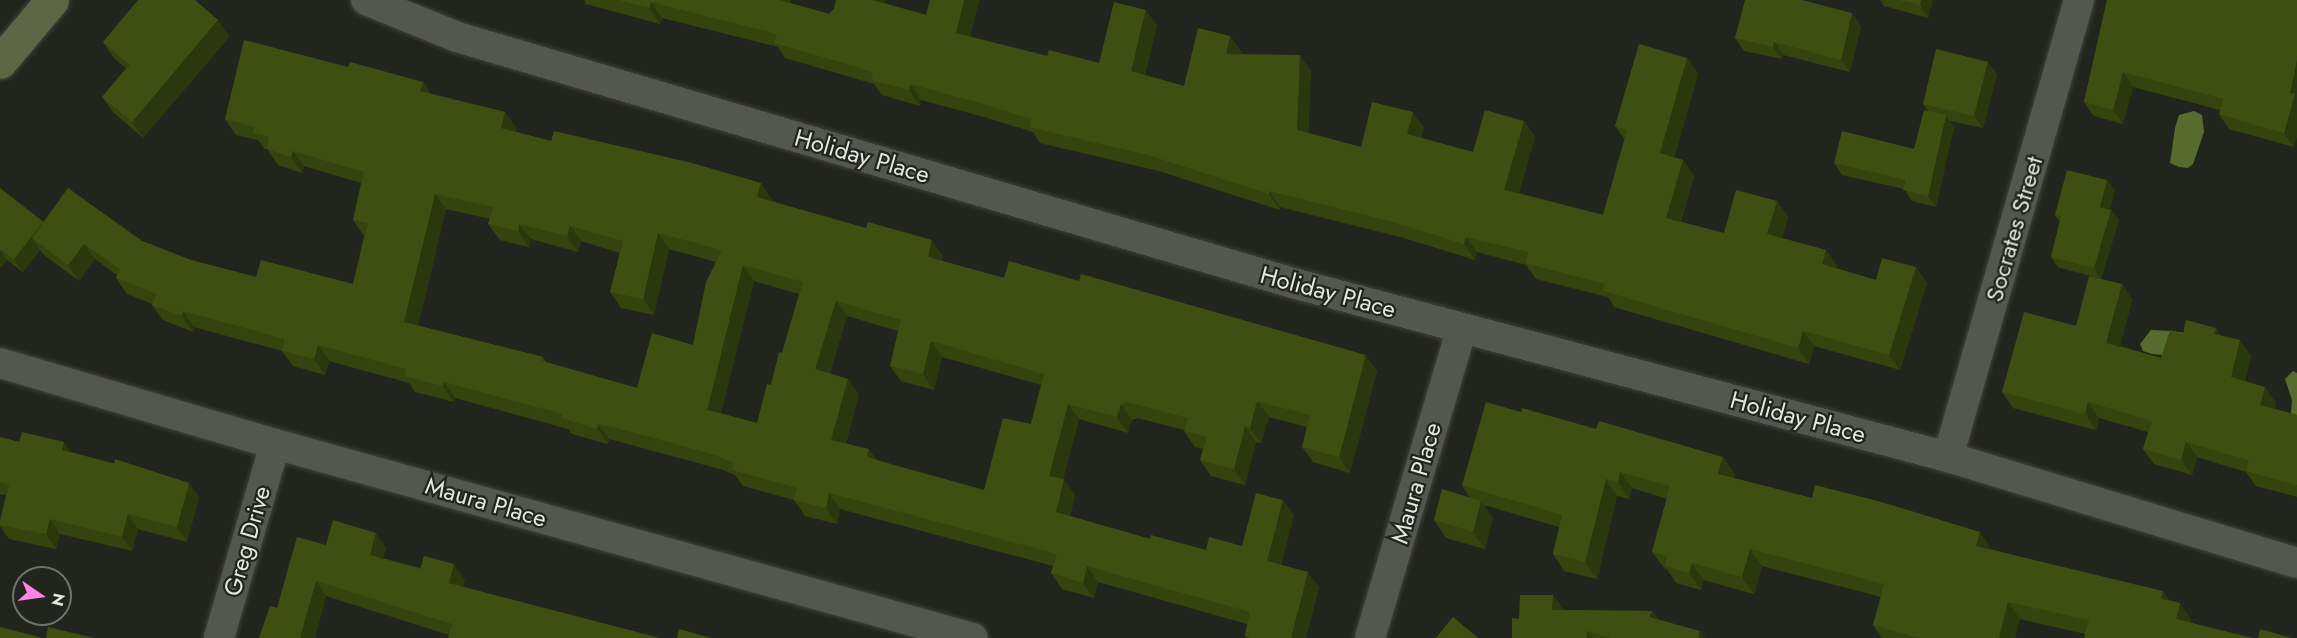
<!DOCTYPE html>
<style>
body{margin:0}
#map{position:relative;width:2297px;height:638px;overflow:hidden;background:#22251d;font-family:Jost,sans-serif}
div>[style]{position:absolute}
.water>*{inset:0;background:#586b2f}
.roads{filter:drop-shadow(0 0 2px #40423b) drop-shadow(0 0 2px #40423b)}
.street>*{height:30px;margin:-15px;padding:0 15px;transform-origin:15px;border-radius:15px;background:#54574e}
.secondary>*{height:33px;margin:-16.5px;padding:0 16.5px;transform-origin:16.5px;border-radius:16.5px;background:#5d6745}
.wall>*{inset:0;background:#35440f}
.shaded-wall>*{inset:0;background:#2b370c}
.building>*{inset:0;background:#3e4f11}
span{translate:-50% -50%;white-space:nowrap;text-align:center;line-height:1.15;-webkit-text-stroke:4.5px #22251d;paint-order:stroke}
.street-label{font-size:24px;color:#e4e7e1}
.north{position:absolute;left:12px;top:566px;width:60px;height:60px;box-sizing:border-box;background:#22251d;border:2px solid #70736b;border-radius:50%;rotate:103deg;font-size:16px;font-weight:700;line-height:24px;text-align:center;color:#e4e7e1}
.north::after{content:'';display:block;margin:auto;width:21px;height:27px;background:#fa87e7;clip-path:polygon(50% 0,100% 100%,50% 72%,0 100%)}
</style>
<div id="map">
<div class="water">
<i style="clip-path:polygon(2194px 111px,2202px 115px,2204px 132px,2193px 164px,2188px 168px,2179px 167px,2170px 163px,2175px 128px,2179px 115px)"></i>
<i style="clip-path:polygon(2151px 330px,2172px 331px,2197px 335px,2163px 355px,2152px 354px,2143px 351px,2140px 344px)"></i>
<i style="clip-path:polygon(2293px 371px,2297px 373px,2297px 420px,2291px 413px,2292px 400px,2285px 379px)"></i>
</div>
<div class="roads">
<div class="street">
<i style="left:366px;top:0;width:98px;rotate:22.1deg"></i>
<i style="left:457px;top:37px;width:871px;rotate:16.4deg"></i>
<i style="left:1293px;top:283px;width:678px;rotate:14.88deg"></i>
<i style="left:1948px;top:457px;width:365px;rotate:16.9deg"></i>
<i style="left:0;top:363px;width:287px;rotate:16.4deg"></i>
<i style="left:275px;top:444px;width:724px;rotate:15.53deg"></i>
<i style="left:1948px;top:457px;width:475px;rotate:-74deg"></i>
<i style="left:219px;top:638px;width:202px;rotate:-73.9deg"></i>
<i style="left:1370px;top:638px;width:323px;rotate:-73.5deg"></i>
</div>
<div class="secondary">
<i style="left:0;top:62px;width:81px;rotate:-50deg"></i>
</div>
</div>
<div class="wall">
<i style="clip-path:polygon(584px 0,791px 0,790px 3px,829px 14px,834px 9px,836px 0,885px 0,884px 3px,926px 15px,930px 0,979px 0,970px 37px,1047px 56px,1099px 63px,1157px 25px,1145px 75px,1184px 86px,1230px 36px,1241px 52px,1241px 54px,1311px 71px,1308px 133px,1361px 147px,1413px 112px,1424px 128px,1421px 138px,1473px 152px,1524px 121px,1535px 137px,1519px 193px,1603px 215px,1625px 140px,1615px 126px,1687px 58px,1698px 74px,1674px 158px,1683px 160px,1694px 176px,1681px 222px,1724px 233px,1777px 201px,1788px 217px,1782px 238px,1826px 250px,1837px 266px,1836px 269px,1876px 280px,1916px 267px,1927px 283px,1900px 370px,1814px 346px,1809px 364px,1614px 307px,1608px 297px,1536px 279px,1526px 265px,1477px 252px,1475px 260px,1404px 238px,1280px 207px,1280px 210px,1159px 171px,1040px 143px,1033px 132px,984px 117px,921px 100px,920px 106px,882px 95px,874px 84px,785px 58px,778px 47px,662px 18px,660px 24px,586px 4px)"></i>
<i style="clip-path:polygon(1880px 0,1933px 0,1928px 18px,1884px 6px)"></i>
<i style="clip-path:polygon(2107px 0,2297px 0,2294px 147px,2229px 129px,2219px 114px,2220px 110px,2133px 87px,2123px 124px,2094px 116px,2084px 102px)"></i>
<i style="clip-path:polygon(1861px 26px,1850px 72px,1783px 55px,1782px 59px,1744px 51px,1735px 38px)"></i>
<i style="clip-path:polygon(230px 36px,143px 138px,114px 113px,102px 97px,126px 68px,114px 58px,103px 42px)"></i>
<i style="clip-path:polygon(evenodd,348px 67px,423px 82px,431px 94px,505px 112px,516px 128px,515px 132px,772px 199px,771px 201px,943px 256px,942px 261px,1004px 278px,1377px 371px,1350px 473px,1313px 462px,1302px 447px,1307px 427px,1269px 417px,1261px 443px,1256px 442px,1245px 485px,1211px 476px,1200px 460px,1203px 449px,1195px 447px,1184px 431px,1184px 430px,1138px 418px,1132px 420px,1128px 433px,1079px 419px,1063px 479px,1075px 495px,1070px 516px,1150px 539px,1206px 550px,1242px 546px,1294px 515px,1281px 565px,1319px 587px,1306px 638px,1246px 638px,1245px 636px,1247px 624px,1098px 582px,1094px 598px,1062px 589px,1051px 573px,1053px 566px,840px 509px,837px 524px,805px 516px,794px 500px,743px 486px,735px 475px,723px 470px,624px 443px,609px 439px,608px 444px,572px 434px,568px 429px,455px 398px,454px 402px,415px 392px,409px 383px,329px 361px,325px 375px,293px 366px,282px 351px,194px 327px,193px 332px,163px 320px,152px 305px,152px 304px,127px 294px,116px 278px,117px 275px,95px 259px,79px 281px,43px 254px,40px 250px,23px 272px,7px 260px,0 268px,0 188px,44px 222px,142px 241px,191px 260px,256px 277px,353px 284px,364px 236px,353px 220px,361px 183px,304px 166px,302px 173px,278px 165px,267px 149px,264px 149px,258px 140px,236px 135px,225px 119px,348px 67px,446px 209px,490px 219px,488px 224px,500px 240px,529px 247px,531px 239px,578px 252px,581px 241px,620px 253px,610px 292px,621px 308px,654px 315px,669px 249px,716px 262px,693px 345px,637px 388px,546px 362px,543px 357px,418px 326px,446px 209px,348px 67px,754px 281px,799px 294px,782px 353px,757px 423px,721px 413px,754px 281px,348px 67px,847px 316px,898px 331px,890px 366px,901px 381px,934px 390px,942px 357px,1041px 385px,1031px 424px,984px 490px,877px 460px,846px 443px,859px 394px,830px 373px,847px 316px)"></i>
<i style="clip-path:polygon(1997px 74px,1983px 128px,1950px 121px,1954px 127px,1936px 207px,1912px 201px,1904px 189px,1842px 175px,1834px 163px,1914px 149px,1928px 111px,1923px 104px)"></i>
<i style="clip-path:polygon(2107px 180px,2115px 191px,2110px 209px,2119px 220px,2101px 279px,2058px 267px,2051px 257px,2060px 222px,2055px 215px)"></i>
<i style="clip-path:polygon(2122px 284px,2132px 300px,2120px 346px,2161px 358px,2183px 334px,2221px 336px,2251px 356px,2245px 381px,2276px 402px,2274px 409px,2297px 415px,2297px 497px,2256px 486px,2246px 472px,2197px 457px,2192px 475px,2154px 464px,2143px 449px,2148px 432px,2099px 418px,2096px 430px,2013px 408px,2002px 392px)"></i>
<i style="clip-path:polygon(1521px 412px,1596px 429px,1735px 474px,1733px 478px,1812px 498px,1980px 532px,1991px 549px,2180px 603px,2191px 620px,2191px 623px,2085px 634px,2020px 619px,2015px 638px,1882px 638px,1873px 625px,1881px 597px,1762px 566px,1754px 594px,1703px 580px,1701px 590px,1676px 583px,1667px 569px,1664px 568px,1652px 552px,1667px 499px,1632px 488px,1629px 499px,1617px 496px,1597px 579px,1564px 571px,1553px 554px,1559px 527px,1484px 505px,1493px 518px,1485px 549px,1446px 538px,1434px 520px,1470px 498px,1462px 485px)"></i>
<i style="clip-path:polygon(0 437px,19px 442px,71px 452px,189px 483px,199px 497px,187px 542px,138px 529px,132px 551px,60px 534px,56px 549px,9px 539px,0 526px,0 521px,6px 495px,0 494px)"></i>
<i style="clip-path:polygon(326px 545px,386px 548px,383px 558px,465px 580px,449px 635px,326px 596px,315px 638px,259px 638px,277px 608px)"></i>
<i style="clip-path:polygon(1553px 595px,1564px 610px,1652px 611px,1658px 619px,1705px 638px,1512px 638px)"></i>
</div>
<div class="shaded-wall">
<i style="clip-path:polygon(777px 0,791px 0,787px 15px)"></i>
<i style="clip-path:polygon(870px 0,885px 0,881px 15px)"></i>
<i style="clip-path:polygon(964px 0,979px 0,967px 49px,956px 33px)"></i>
<i style="clip-path:polygon(1921px 0,1933px 0,1928px 18px,1920px 5px)"></i>
<i style="clip-path:polygon(651px 2px,662px 18px,660px 24px,649px 8px)"></i>
<i style="clip-path:polygon(1146px 10px,1157px 25px,1142px 87px,1131px 71px)"></i>
<i style="clip-path:polygon(1852px 13px,1861px 26px,1850px 72px,1841px 60px)"></i>
<i style="clip-path:polygon(218px 20px,230px 36px,143px 138px,132px 122px)"></i>
<i style="clip-path:polygon(1230px 36px,1241px 52px,1237px 70px,1226px 54px)"></i>
<i style="clip-path:polygon(1774px 42px,1783px 55px,1782px 59px,1773px 47px)"></i>
<i style="clip-path:polygon(1300px 55px,1311px 71px,1308px 145px,1297px 130px)"></i>
<i style="clip-path:polygon(1687px 58px,1698px 74px,1671px 169px,1660px 153px)"></i>
<i style="clip-path:polygon(2297px 60px,2297px 137px,2294px 147px,2284px 133px,2290px 93px)"></i>
<i style="clip-path:polygon(1988px 62px,1997px 74px,1983px 128px,1974px 116px)"></i>
<i style="clip-path:polygon(2123px 72px,2133px 87px,2123px 124px,2113px 110px)"></i>
<i style="clip-path:polygon(423px 82px,434px 98px,420px 91px)"></i>
<i style="clip-path:polygon(910px 84px,921px 100px,920px 106px,909px 90px)"></i>
<i style="clip-path:polygon(505px 112px,516px 128px,512px 144px,501px 128px)"></i>
<i style="clip-path:polygon(1413px 112px,1424px 128px,1418px 150px,1407px 134px)"></i>
<i style="clip-path:polygon(1946px 115px,1954px 127px,1936px 207px,1928px 196px)"></i>
<i style="clip-path:polygon(1524px 121px,1535px 137px,1515px 205px,1504px 190px)"></i>
<i style="clip-path:polygon(293px 151px,304px 166px,302px 173px,291px 157px)"></i>
<i style="clip-path:polygon(1683px 160px,1694px 176px,1677px 234px,1666px 218px)"></i>
<i style="clip-path:polygon(2107px 180px,2115px 191px,2108px 217px,2100px 207px)"></i>
<i style="clip-path:polygon(761px 183px,772px 199px,768px 212px,757px 197px)"></i>
<i style="clip-path:polygon(1269px 191px,1280px 207px,1280px 210px,1269px 194px)"></i>
<i style="clip-path:polygon(435px 194px,446px 209px,415px 338px,404px 322px)"></i>
<i style="clip-path:polygon(1777px 201px,1788px 217px,1778px 250px,1767px 234px)"></i>
<i style="clip-path:polygon(2111px 210px,2119px 220px,2101px 279px,2094px 268px)"></i>
<i style="clip-path:polygon(43px 222px,52px 234px,32px 238px,40px 250px,23px 272px,14px 259px)"></i>
<i style="clip-path:polygon(519px 224px,531px 239px,529px 247px,518px 231px)"></i>
<i style="clip-path:polygon(570px 226px,581px 241px,578px 252px,567px 236px)"></i>
<i style="clip-path:polygon(658px 233px,669px 249px,654px 315px,643px 299px)"></i>
<i style="clip-path:polygon(1466px 237px,1477px 252px,1475px 260px,1464px 244px)"></i>
<i style="clip-path:polygon(932px 240px,943px 256px,939px 273px,928px 257px)"></i>
<i style="clip-path:polygon(84px 244px,95px 259px,79px 281px,68px 265px)"></i>
<i style="clip-path:polygon(0 250px,7px 260px,0 268px)"></i>
<i style="clip-path:polygon(1826px 250px,1837px 266px,1833px 280px,1822px 264px)"></i>
<i style="clip-path:polygon(743px 265px,754px 281px,718px 425px,707px 410px)"></i>
<i style="clip-path:polygon(1916px 267px,1927px 283px,1900px 370px,1889px 355px)"></i>
<i style="clip-path:polygon(2122px 284px,2132px 300px,2117px 358px,2106px 343px)"></i>
<i style="clip-path:polygon(836px 301px,847px 316px,826px 384px,815px 369px)"></i>
<i style="clip-path:polygon(183px 311px,194px 327px,193px 332px,182px 316px)"></i>
<i style="clip-path:polygon(2216px 328px,2226px 343px,2214px 334px)"></i>
<i style="clip-path:polygon(1803px 331px,1814px 346px,1809px 364px,1798px 348px)"></i>
<i style="clip-path:polygon(2240px 340px,2251px 356px,2242px 392px,2231px 377px)"></i>
<i style="clip-path:polygon(931px 341px,942px 357px,934px 390px,923px 374px)"></i>
<i style="clip-path:polygon(318px 345px,329px 361px,325px 375px,314px 359px)"></i>
<i style="clip-path:polygon(1366px 355px,1377px 371px,1350px 473px,1339px 457px)"></i>
<i style="clip-path:polygon(848px 379px,859px 394px,842px 456px,831px 440px)"></i>
<i style="clip-path:polygon(444px 382px,455px 398px,454px 402px,443px 386px)"></i>
<i style="clip-path:polygon(2265px 387px,2276px 402px,2270px 420px,2260px 405px)"></i>
<i style="clip-path:polygon(1257px 401px,1269px 417px,1261px 443px,1250px 428px)"></i>
<i style="clip-path:polygon(2088px 402px,2099px 418px,2096px 430px,2085px 414px)"></i>
<i style="clip-path:polygon(1068px 404px,1079px 419px,1060px 491px,1049px 476px)"></i>
<i style="clip-path:polygon(1121px 404px,1132px 420px,1128px 433px,1117px 417px)"></i>
<i style="clip-path:polygon(598px 424px,609px 439px,608px 444px,597px 429px)"></i>
<i style="clip-path:polygon(1245px 426px,1256px 442px,1245px 485px,1234px 469px)"></i>
<i style="clip-path:polygon(64px 442px,74px 457px,62px 450px)"></i>
<i style="clip-path:polygon(2186px 442px,2197px 457px,2192px 475px,2181px 460px)"></i>
<i style="clip-path:polygon(869px 449px,880px 464px,867px 456px)"></i>
<i style="clip-path:polygon(1723px 457px,1735px 474px,1730px 491px,1718px 474px)"></i>
<i style="clip-path:polygon(1620px 472px,1632px 488px,1629px 499px,1618px 482px)"></i>
<i style="clip-path:polygon(1064px 479px,1075px 495px,1067px 527px,1056px 512px)"></i>
<i style="clip-path:polygon(1606px 479px,1617px 496px,1597px 579px,1585px 562px)"></i>
<i style="clip-path:polygon(189px 483px,199px 497px,187px 542px,177px 527px)"></i>
<i style="clip-path:polygon(829px 493px,840px 509px,837px 524px,826px 508px)"></i>
<i style="clip-path:polygon(1283px 500px,1294px 515px,1278px 577px,1267px 561px)"></i>
<i style="clip-path:polygon(1481px 501px,1493px 518px,1485px 549px,1473px 532px)"></i>
<i style="clip-path:polygon(128px 514px,138px 529px,132px 551px,122px 537px)"></i>
<i style="clip-path:polygon(50px 519px,60px 534px,56px 549px,46px 534px)"></i>
<i style="clip-path:polygon(1980px 532px,1991px 549px,1987px 562px,1976px 546px)"></i>
<i style="clip-path:polygon(376px 533px,386px 548px,380px 570px,370px 555px)"></i>
<i style="clip-path:polygon(1750px 549px,1762px 566px,1754px 594px,1742px 577px)"></i>
<i style="clip-path:polygon(1692px 563px,1703px 580px,1701px 590px,1689px 573px)"></i>
<i style="clip-path:polygon(454px 564px,465px 580px,460px 598px,449px 583px)"></i>
<i style="clip-path:polygon(1087px 566px,1098px 582px,1094px 598px,1083px 583px)"></i>
<i style="clip-path:polygon(1308px 572px,1319px 587px,1306px 638px,1291px 638px)"></i>
<i style="clip-path:polygon(316px 581px,326px 596px,315px 638px,300px 638px)"></i>
<i style="clip-path:polygon(2163px 591px,2175px 608px,2161px 599px)"></i>
<i style="clip-path:polygon(1553px 595px,1565px 612px,1552px 610px)"></i>
<i style="clip-path:polygon(2008px 602px,2020px 619px,2015px 638px,1999px 638px)"></i>
<i style="clip-path:polygon(2180px 603px,2191px 620px,2187px 636px,2176px 619px)"></i>
<i style="clip-path:polygon(1652px 611px,1664px 628px,1649px 617px)"></i>
<i style="clip-path:polygon(1587px 631px,1592px 638px,1587px 638px)"></i>
<i style="clip-path:polygon(1700px 631px,1705px 638px,1698px 638px)"></i>
</div>
<div class="building">
<i style="clip-path:polygon(138px 0,195px 0,218px 20px,132px 122px,102px 97px,130px 65px,103px 42px)"></i>
<i style="clip-path:polygon(619px 0,780px 0,829px 14px,834px 9px,836px 0,872px 0,926px 15px,930px 0,964px 0,956px 33px,1047px 56px,1049px 50px,1099px 63px,1114px 2px,1146px 10px,1131px 71px,1184px 86px,1198px 28px,1230px 36px,1226px 54px,1300px 55px,1297px 130px,1361px 147px,1372px 102px,1413px 112px,1407px 134px,1473px 152px,1485px 110px,1524px 121px,1504px 190px,1603px 215px,1627px 130px,1615px 126px,1639px 44px,1687px 58px,1660px 153px,1683px 160px,1666px 218px,1724px 233px,1736px 190px,1777px 201px,1767px 234px,1826px 250px,1822px 264px,1876px 280px,1882px 258px,1916px 267px,1889px 355px,1803px 331px,1798px 348px,1603px 291px,1605px 284px,1525px 263px,1528px 252px,1466px 237px,1464px 244px,1393px 222px,1269px 191px,1269px 194px,1148px 155px,1029px 127px,1031px 119px,973px 101px,910px 84px,909px 90px,871px 80px,873px 73px,861px 68px,774px 43px,777px 34px,651px 2px,649px 8px)"></i>
<i style="clip-path:polygon(1745px 0,1802px 0,1852px 13px,1841px 60px,1774px 42px,1773px 47px,1735px 38px)"></i>
<i style="clip-path:polygon(1899px 0,1921px 0,1920px 5px)"></i>
<i style="clip-path:polygon(2107px 0,2297px 0,2297px 60px,2290px 93px,2295px 94px,2284px 133px,2219px 114px,2224px 99px,2123px 72px,2113px 110px,2084px 102px)"></i>
<i style="clip-path:polygon(evenodd,244px 40px,348px 67px,350px 62px,423px 82px,420px 91px,505px 112px,501px 128px,551px 141px,554px 131px,692px 163px,761px 183px,757px 197px,866px 228px,868px 222px,932px 240px,928px 257px,1004px 278px,1009px 261px,1079px 281px,1081px 274px,1366px 355px,1339px 457px,1302px 447px,1310px 415px,1257px 401px,1250px 428px,1245px 426px,1234px 469px,1200px 460px,1207px 437px,1184px 431px,1188px 418px,1127px 402px,1121px 404px,1117px 417px,1068px 404px,1049px 476px,1064px 479px,1056px 512px,1150px 539px,1151px 535px,1206px 550px,1209px 537px,1242px 546px,1256px 493px,1283px 500px,1267px 561px,1308px 572px,1291px 638px,1252px 638px,1245px 636px,1250px 612px,1087px 566px,1083px 583px,1051px 573px,1057px 554px,829px 493px,826px 508px,794px 500px,797px 488px,732px 470px,734px 463px,712px 454px,613px 427px,598px 424px,597px 429px,561px 418px,562px 414px,444px 382px,443px 386px,404px 376px,406px 369px,318px 345px,314px 359px,282px 351px,285px 339px,183px 311px,182px 316px,152px 305px,157px 294px,116px 278px,120px 269px,84px 244px,68px 265px,32px 238px,68px 188px,142px 241px,191px 260px,256px 277px,261px 260px,353px 284px,368px 223px,353px 220px,364px 172px,293px 151px,291px 157px,267px 149px,269px 137px,253px 133px,255px 127px,225px 119px,244px 40px,435px 194px,493px 207px,488px 224px,518px 231px,519px 224px,567px 236px,570px 226px,623px 241px,610px 292px,643px 299px,658px 233px,722px 250px,706px 282px,693px 345px,652px 333px,637px 388px,542px 361px,543px 357px,404px 322px,435px 194px,244px 40px,743px 265px,803px 282px,782px 353px,779px 352px,771px 385px,767px 384px,757px 423px,707px 410px,743px 265px,244px 40px,836px 301px,901px 320px,890px 366px,923px 374px,931px 341px,1044px 374px,1031px 424px,1003px 418px,984px 490px,882px 462px,867px 456px,869px 449px,831px 440px,848px 379px,815px 369px,836px 301px)"></i>
<i style="clip-path:polygon(1936px 49px,1988px 62px,1974px 116px,1923px 104px)"></i>
<i style="clip-path:polygon(1924px 110px,1946px 115px,1928px 196px,1903px 190px,1906px 180px,1834px 163px,1842px 131px,1914px 149px)"></i>
<i style="clip-path:polygon(2067px 170px,2107px 180px,2100px 207px,2111px 210px,2094px 268px,2051px 257px,2061px 216px,2055px 215px)"></i>
<i style="clip-path:polygon(0 188px,43px 222px,14px 259px,0 249px)"></i>
<i style="clip-path:polygon(2089px 276px,2122px 284px,2106px 343px,2161px 358px,2170px 330px,2183px 334px,2186px 320px,2216px 328px,2214px 334px,2240px 340px,2231px 377px,2265px 387px,2260px 405px,2297px 415px,2297px 485px,2246px 471px,2249px 460px,2186px 442px,2181px 460px,2143px 449px,2152px 421px,2088px 402px,2085px 414px,2002px 392px,2024px 312px,2076px 326px)"></i>
<i style="clip-path:polygon(1486px 402px,1521px 412px,1522px 408px,1596px 429px,1599px 421px,1723px 457px,1718px 474px,1812px 498px,1815px 485px,1878px 501px,1980px 532px,1976px 546px,2163px 591px,2161px 599px,2180px 603px,2176px 619px,2253px 638px,2084px 638px,2089px 620px,2008px 602px,1999px 638px,1920px 638px,1873px 625px,1884px 584px,1750px 549px,1742px 577px,1692px 563px,1689px 573px,1665px 566px,1667px 556px,1652px 552px,1670px 486px,1620px 472px,1618px 482px,1606px 479px,1585px 562px,1553px 554px,1562px 515px,1462px 485px)"></i>
<i style="clip-path:polygon(22px 432px,64px 442px,62px 450px,114px 464px,115px 459px,189px 483px,177px 527px,128px 514px,122px 537px,50px 519px,46px 534px,0 525px,0 521px,9px 485px,0 482px,0 437px,19px 442px)"></i>
<i style="clip-path:polygon(1442px 489px,1481px 501px,1473px 532px,1434px 520px)"></i>
<i style="clip-path:polygon(333px 520px,376px 533px,370px 555px,420px 569px,424px 556px,454px 564px,449px 583px,660px 638px,448px 638px,452px 624px,316px 581px,300px 638px,259px 638px,270px 606px,277px 608px,297px 537px,326px 545px)"></i>
<i style="clip-path:polygon(1520px 595px,1553px 595px,1552px 610px,1652px 611px,1649px 617px,1700px 631px,1698px 638px,1699px 638px,1612px 638px,1587px 631px,1587px 638px,1512px 638px,1512px 618px,1519px 619px)"></i>
<i style="clip-path:polygon(1453px 617px,1478px 638px,1436px 638px)"></i>
<i style="clip-path:polygon(0 627px,43px 638px,0 638px)"></i>
<i style="clip-path:polygon(48px 627px,94px 638px,46px 638px)"></i>
<i style="clip-path:polygon(679px 629px,711px 638px,677px 638px)"></i>
<i style="clip-path:polygon(2260px 629px,2292px 638px,2258px 638px)"></i>
</div>
<div class="street-label">
<span style="left:862px;top:156px;rotate:16deg">Holiday Place</span>
<span style="left:2014px;top:229px;rotate:-74deg">Socrates Street</span>
<span style="left:1328px;top:292px;rotate:15deg">Holiday Place</span>
<span style="left:1798px;top:417px;rotate:15deg">Holiday Place</span>
<span style="left:1416px;top:483px;rotate:-74deg">Maura Place</span>
<span style="left:486px;top:502px;rotate:16deg">Maura Place</span>
<span style="left:247px;top:541px;rotate:-74deg">Greg Drive</span>
</div>
<div class="north">N</div>
</div>
